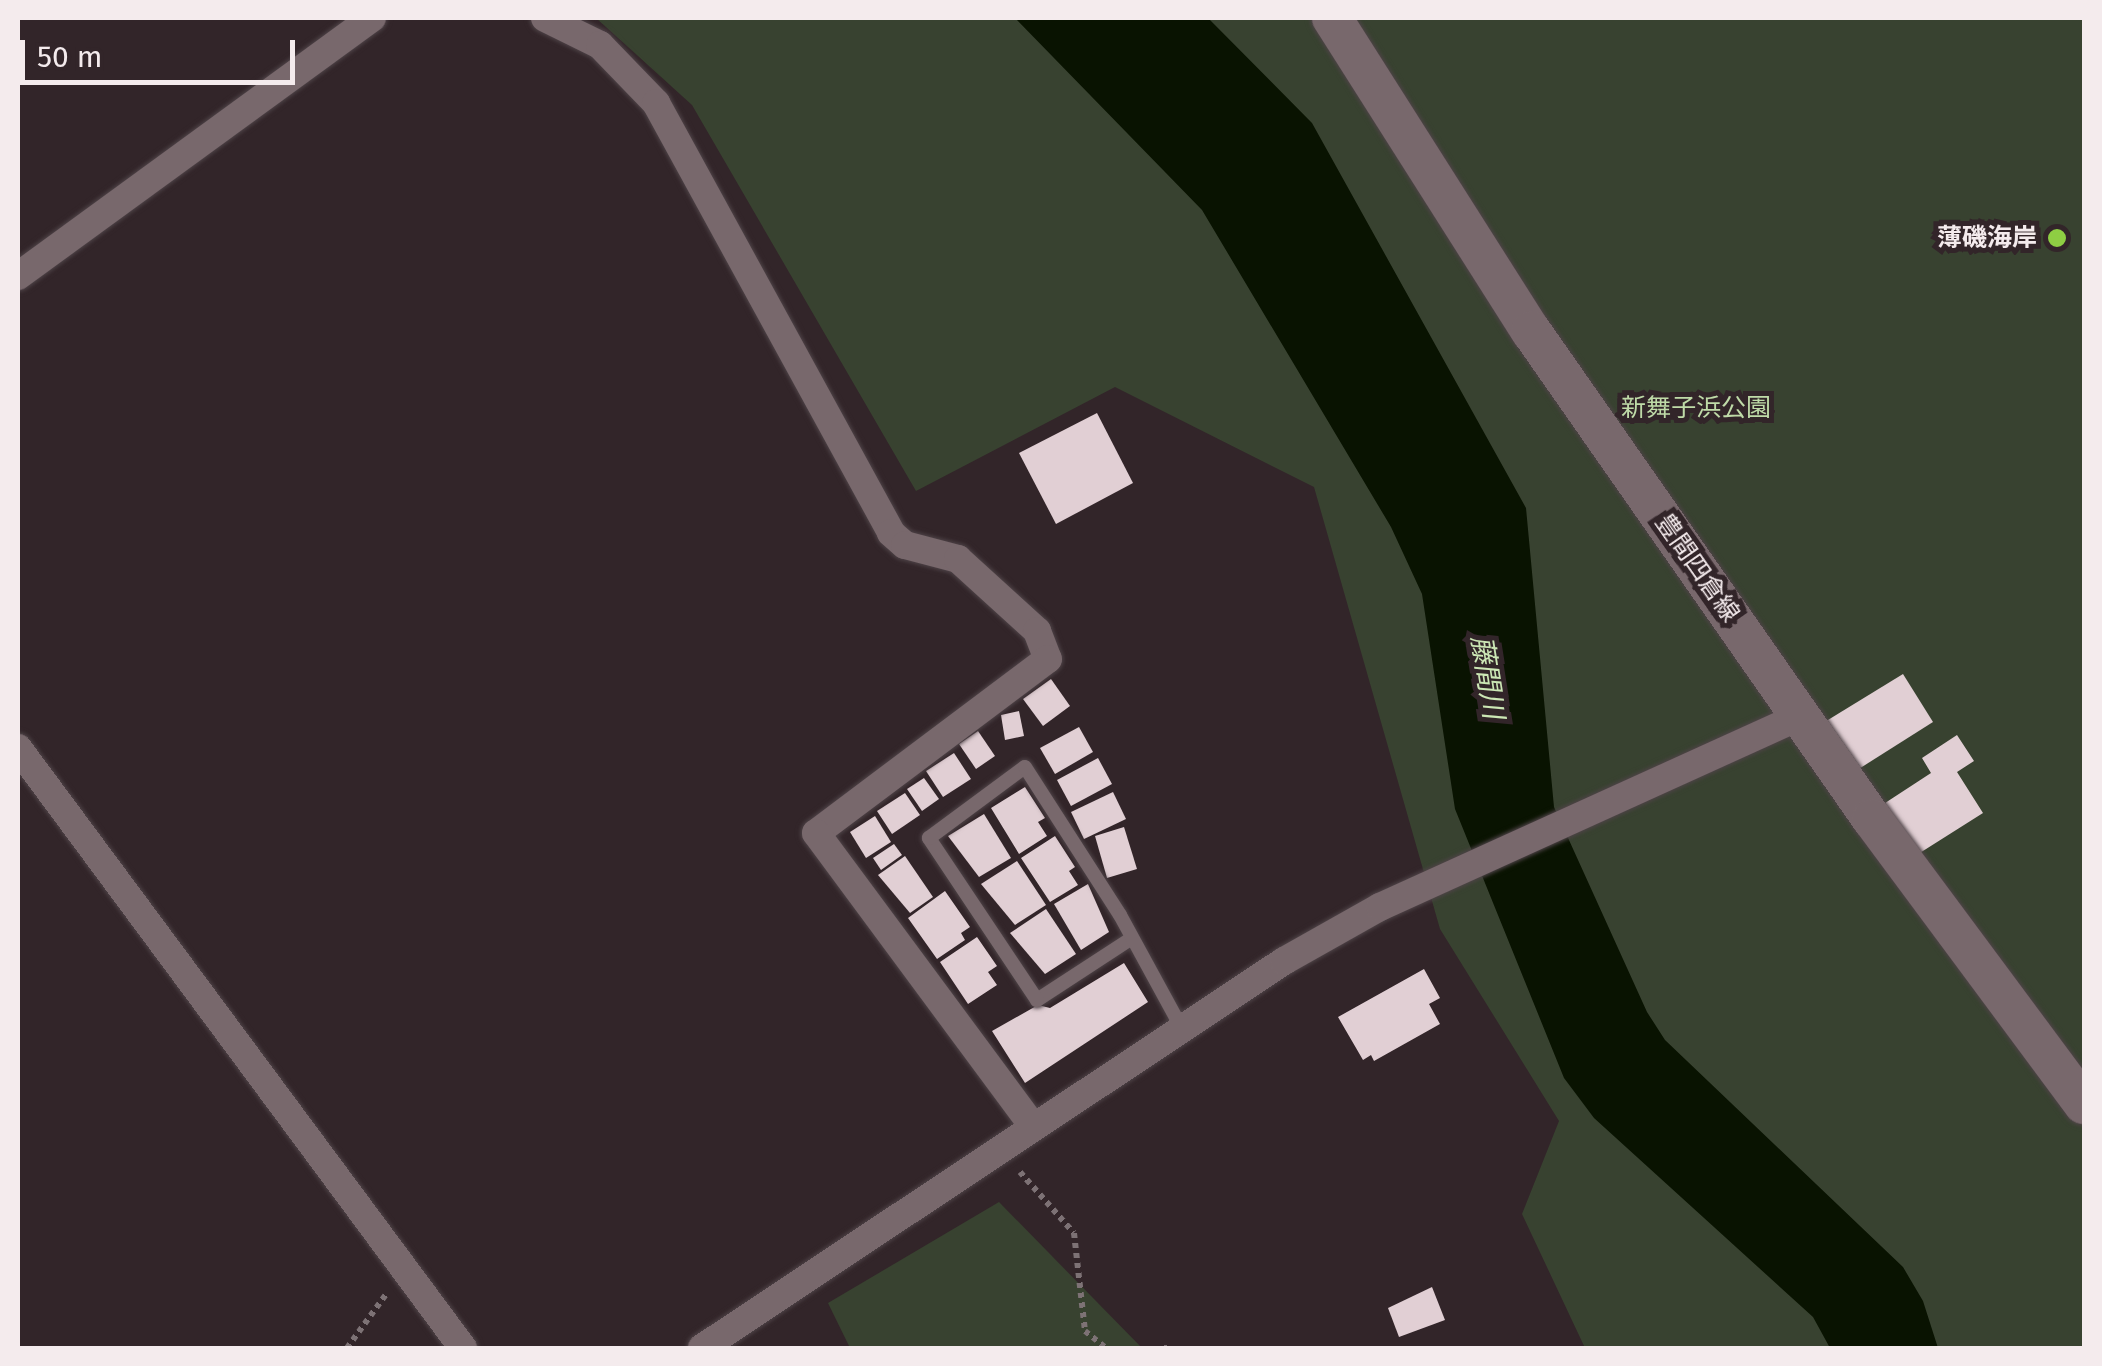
<!DOCTYPE html>
<meta charset="utf-8">
<style>
body{margin:0}
#map{position:relative;width:2102px;height:1366px;overflow:hidden;background:#322529;font-family:"Fira Sans","Noto Sans JP",sans-serif}
div>[style]{position:absolute}
.green>*{inset:0;background:#384230}
.water>*{inset:0;background:#091301}
.building>*{inset:0;background:#e1cfd4}
.path>*{height:6px;margin-top:-3px;transform-origin:0;background:repeating-linear-gradient(90deg,#7d7275 0 5px,transparent 0 10px)}
.roads{filter:drop-shadow(0 0 2px #4e4347) drop-shadow(0 0 2px #4e4347)}
.service>*{height:14px;margin:-7px;padding:0 7px;transform-origin:7px;border-radius:7px;background:#78686c}
.minor>*{height:28px;margin:-14px;padding:0 14px;transform-origin:14px;border-radius:14px;background:#78686c}
.secondary>*{height:40px;margin:-20px;padding:0 20px;transform-origin:20px;border-radius:20px;background:#78686c}
.dots>*{width:28px;height:28px;translate:-50% -50%;box-sizing:border-box;border:5px solid #322529;border-radius:50%}
span{translate:-50% -50%;white-space:nowrap;text-align:center;line-height:1.15;-webkit-text-stroke:10px #322529;paint-order:stroke}
.poi-label{font-size:25px;color:#f4ebed;font-weight:700}
.right{translate:-100% -50%;text-align:right}
.park-label{font-size:25px;color:#bfdba8}
.street-label{font-size:25px;color:#f4ebed}
.water-label{font-size:28px;color:#cce7b5;font-style:italic}
.frame{position:absolute;inset:0;border:20px solid #f4ebed;pointer-events:none}
.scale{position:absolute;left:20px;top:40px;width:275px;height:45px;box-sizing:border-box;border:5px solid #f4ebed;border-top:0;padding-left:12px;font-size:30px;line-height:35px;white-space:nowrap;color:#f4ebed;-webkit-text-stroke:8px #322529;paint-order:stroke}
</style>
<div id="map">
<div class="green">
<i style="clip-path:polygon(596px 18px,2084px 18px,2084px 1348px,1585px 1348px,1522px 1214px,1559px 1121px,1440px 929px,1314px 487px,1115px 387px,916px 491px,692px 105px)"></i>
<i style="clip-path:polygon(999px 1202px,1142px 1348px,850px 1348px,828px 1303px)"></i>
</div>
<div class="water">
<i style="clip-path:polygon(1015px 18px,1208px 18px,1312px 123px,1526px 508px,1554px 807px,1647px 1012px,1665px 1040px,1903px 1267px,1923px 1301px,1938px 1348px,1830px 1348px,1813px 1317px,1594px 1118px,1564px 1078px,1455px 809px,1422px 594px,1391px 527px,1202px 210px)"></i>
</div>
<div class="building">
<i style="clip-path:polygon(1097px 413px,1133px 483px,1056px 524px,1019px 453px)"></i>
<i style="clip-path:polygon(1903px 674px,1933px 722px,1854px 772px,1823px 723px)"></i>
<i style="clip-path:polygon(1051px 679px,1070px 706px,1043px 726px,1023px 699px)"></i>
<i style="clip-path:polygon(1019px 711px,1024px 736px,1005px 740px,1001px 715px)"></i>
<i style="clip-path:polygon(1079px 727px,1093px 752px,1055px 774px,1040px 748px)"></i>
<i style="clip-path:polygon(978px 731px,995px 756px,976px 769px,959px 744px)"></i>
<i style="clip-path:polygon(1957px 735px,1974px 761px,1957px 772px,1983px 813px,1915px 856px,1882px 805px,1931px 773px,1922px 758px)"></i>
<i style="clip-path:polygon(954px 753px,971px 779px,943px 797px,926px 771px)"></i>
<i style="clip-path:polygon(1098px 758px,1112px 784px,1071px 806px,1057px 780px)"></i>
<i style="clip-path:polygon(924px 778px,939px 799px,922px 811px,907px 789px)"></i>
<i style="clip-path:polygon(1025px 787px,1045px 818px,1038px 822px,1047px 836px,1019px 854px,991px 808px)"></i>
<i style="clip-path:polygon(1113px 792px,1126px 819px,1084px 839px,1071px 812px)"></i>
<i style="clip-path:polygon(905px 793px,920px 815px,892px 834px,877px 811px)"></i>
<i style="clip-path:polygon(984px 814px,1011px 858px,979px 877px,948px 836px)"></i>
<i style="clip-path:polygon(875px 816px,891px 842px,866px 858px,850px 832px)"></i>
<i style="clip-path:polygon(1124px 827px,1137px 869px,1107px 878px,1095px 836px)"></i>
<i style="clip-path:polygon(1055px 836px,1075px 867px,1069px 871px,1078px 885px,1050px 902px,1021px 858px)"></i>
<i style="clip-path:polygon(894px 844px,902px 855px,881px 870px,873px 858px)"></i>
<i style="clip-path:polygon(905px 856px,933px 897px,910px 913px,878px 875px)"></i>
<i style="clip-path:polygon(1017px 861px,1046px 905px,1015px 925px,981px 884px)"></i>
<i style="clip-path:polygon(1088px 884px,1109px 932px,1081px 950px,1054px 904px)"></i>
<i style="clip-path:polygon(945px 891px,970px 927px,961px 933px,965px 940px,937px 959px,908px 918px)"></i>
<i style="clip-path:polygon(1046px 909px,1076px 954px,1045px 974px,1010px 933px)"></i>
<i style="clip-path:polygon(977px 937px,997px 966px,988px 972px,997px 985px,968px 1004px,940px 962px)"></i>
<i style="clip-path:polygon(1124px 963px,1148px 1002px,1025px 1083px,992px 1031px,1038px 1005px,1050px 1008px)"></i>
<i style="clip-path:polygon(1424px 969px,1440px 998px,1429px 1004px,1440px 1024px,1374px 1061px,1371px 1055px,1363px 1060px,1338px 1017px)"></i>
<i style="clip-path:polygon(1432px 1287px,1445px 1320px,1399px 1337px,1388px 1308px)"></i>
</div>
<div class="path">
<i style="left:1020px;top:1172px;width:81px;rotate:48.5deg"></i>
<i style="left:1074px;top:1233px;width:99px;rotate:83.6deg"></i>
<i style="left:1085px;top:1331px;width:27px;rotate:39deg"></i>
<i style="left:347px;top:1348px;width:68px;rotate:-54deg"></i>
<i style="left:1164px;top:1348px;width:3px"></i>
</div>
<div class="roads">
<div class="service">
<i style="left:1129px;top:940px;width:110px;rotate:146.9deg"></i>
<i style="left:1037px;top:1000px;width:195px;rotate:-123.7deg"></i>
<i style="left:929px;top:838px;width:119px;rotate:-36.5deg"></i>
<i style="left:1025px;top:767px;width:176px;rotate:57.3deg"></i>
<i style="left:1120px;top:915px;width:125px;rotate:61.4deg"></i>
</div>
<div class="minor">
<i style="left:545px;top:18px;width:61px;rotate:26.1deg"></i>
<i style="left:600px;top:45px;width:81px;rotate:46deg"></i>
<i style="left:656px;top:103px;width:490px;rotate:61.3deg"></i>
<i style="left:891px;top:533px;width:18px;rotate:41deg"></i>
<i style="left:905px;top:545px;width:55px;rotate:14.8deg"></i>
<i style="left:958px;top:559px;width:107px;rotate:42.3deg"></i>
<i style="left:1037px;top:631px;width:30px;rotate:69deg"></i>
<i style="left:1048px;top:659px;width:290px;rotate:143.1deg"></i>
<i style="left:816px;top:833px;width:362px;rotate:53.5deg"></i>
<i style="left:18px;top:276px;width:438px;rotate:-36.1deg"></i>
<i style="left:18px;top:748px;width:747px;rotate:53.44deg"></i>
<i style="left:702px;top:1348px;width:699px;rotate:-33.62deg"></i>
<i style="left:1284px;top:961px;width:110px;rotate:-29.4deg"></i>
<i style="left:1380px;top:907px;width:462px;rotate:-24.4deg"></i>
</div>
<div class="secondary">
<i style="left:1332px;top:18px;width:371px;rotate:57.6deg"></i>
<i style="left:1531px;top:331px;width:595px;rotate:55.06deg"></i>
<i style="left:1872px;top:819px;width:355px;rotate:53.4deg"></i>
</div>
</div>
<div class="dots">
<i style="left:2057px;top:238px;background:#8ece43"></i>
</div>
<div class="poi-label">
<span class="right" style="left:2037px;top:238px">薄磯海岸</span>
</div>
<div class="park-label">
<span style="left:1696px;top:408px">新舞子浜公園</span>
</div>
<div class="street-label">
<span style="left:1697px;top:568px;rotate:55deg">豊間四倉線</span>
</div>
<div class="water-label">
<span style="left:1487px;top:677px;rotate:81deg">藤間川</span>
</div>
<div class="frame"></div>
<div class="scale">50 m</div>
</div>
